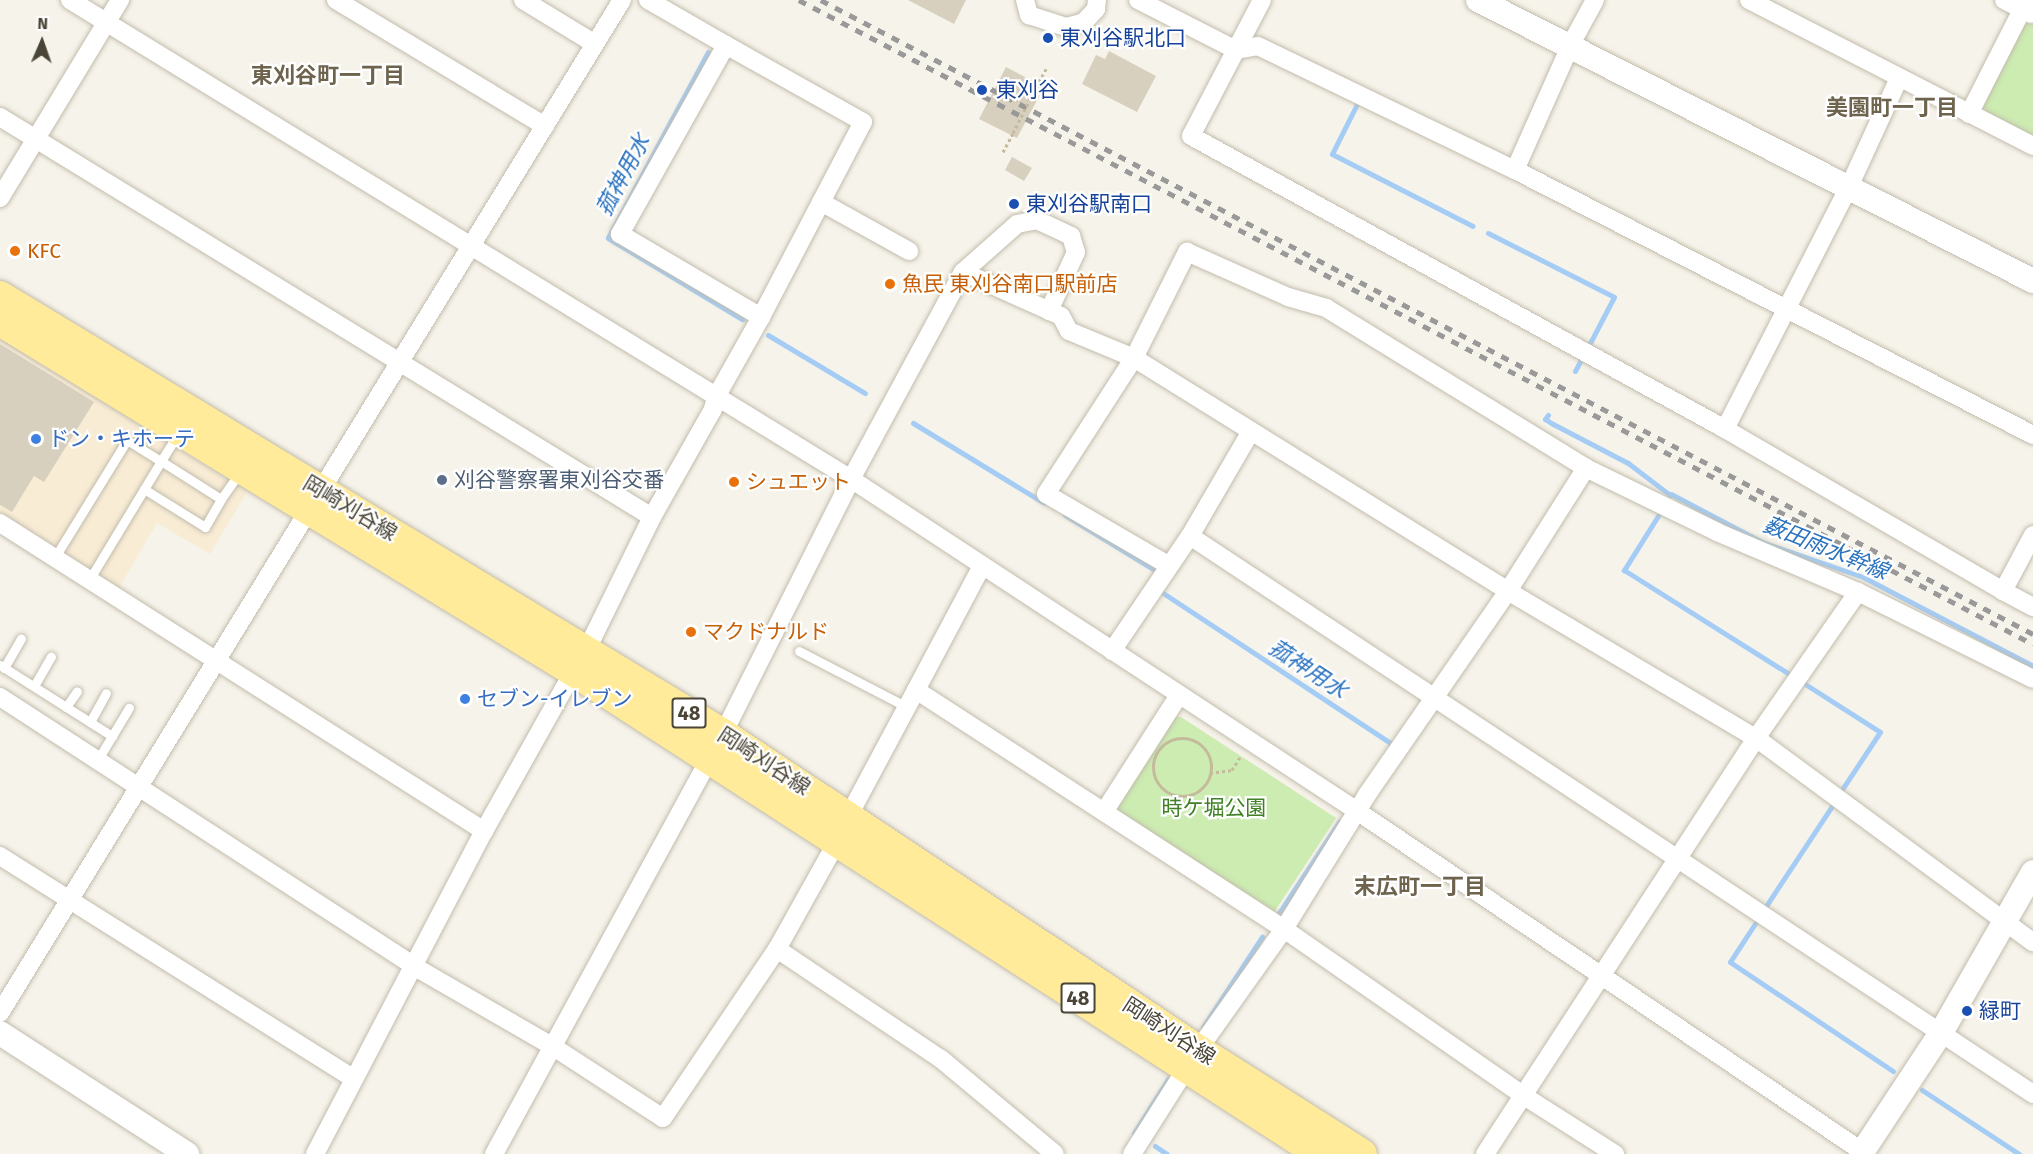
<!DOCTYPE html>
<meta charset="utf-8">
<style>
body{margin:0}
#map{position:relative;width:2033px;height:1154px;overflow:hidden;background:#f6f3ea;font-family:"Fira Sans","Noto Sans JP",sans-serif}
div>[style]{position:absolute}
.commercial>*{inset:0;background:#f8ecd5}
.green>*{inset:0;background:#ccecb1}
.stream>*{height:5px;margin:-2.5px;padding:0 2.5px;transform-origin:2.5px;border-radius:2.5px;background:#a4ccf5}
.building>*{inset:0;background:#d8d0bf}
.path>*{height:3px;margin-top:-1.5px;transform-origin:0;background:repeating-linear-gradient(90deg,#c5ba9c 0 3px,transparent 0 6px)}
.path>.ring{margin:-1.5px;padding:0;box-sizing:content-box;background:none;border:3px solid #c5ba9c;border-radius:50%}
.roads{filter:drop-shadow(0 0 2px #c2bcac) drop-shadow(0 0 2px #c2bcac)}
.service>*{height:9px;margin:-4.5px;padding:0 4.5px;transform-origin:4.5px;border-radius:4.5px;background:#fff}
.minor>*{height:18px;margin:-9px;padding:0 9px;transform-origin:9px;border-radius:9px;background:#fff}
.tertiary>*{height:24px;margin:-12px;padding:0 12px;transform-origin:12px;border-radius:12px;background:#fff}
.primary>*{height:30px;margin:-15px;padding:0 15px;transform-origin:15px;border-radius:15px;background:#ffeb9a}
.rail>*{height:4.5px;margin-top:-2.25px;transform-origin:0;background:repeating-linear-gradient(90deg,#999 0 8px,transparent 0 16px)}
.path-bridge>*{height:3px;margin-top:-1.5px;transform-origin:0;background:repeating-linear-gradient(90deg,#c5ba9c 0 3px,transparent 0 6px)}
.dots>*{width:16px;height:16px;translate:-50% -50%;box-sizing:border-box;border:3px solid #fff;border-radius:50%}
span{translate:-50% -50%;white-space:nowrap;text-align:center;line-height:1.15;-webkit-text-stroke:4.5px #fff;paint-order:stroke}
.shield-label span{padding:2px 4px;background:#fff;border:2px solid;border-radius:4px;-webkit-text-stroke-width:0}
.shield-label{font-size:20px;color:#4a4537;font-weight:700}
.transit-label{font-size:21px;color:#164399}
.left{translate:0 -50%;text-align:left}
.food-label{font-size:21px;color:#c56008}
.shop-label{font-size:21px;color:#366cbe}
.service-label{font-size:21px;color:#4e5e75}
.street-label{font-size:21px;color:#4a4537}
.park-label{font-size:21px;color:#408126}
.neighbourhood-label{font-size:22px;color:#6e644e;font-weight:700}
.water-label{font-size:22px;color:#2972be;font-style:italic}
.north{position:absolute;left:12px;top:12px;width:60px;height:60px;-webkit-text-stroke:4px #fff;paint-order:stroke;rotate:2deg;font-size:16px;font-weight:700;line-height:24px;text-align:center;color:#4a4537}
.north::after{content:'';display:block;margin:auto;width:21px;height:27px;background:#4a4537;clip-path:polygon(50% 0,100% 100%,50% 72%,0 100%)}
</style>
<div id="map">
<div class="commercial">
<i style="clip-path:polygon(0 338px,247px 492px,210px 554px,157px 523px,119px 588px,0 514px)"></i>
</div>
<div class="green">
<i style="clip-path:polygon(2023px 24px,2033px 24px,2033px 137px,1987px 114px,1983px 104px)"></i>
<i style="clip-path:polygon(1172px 717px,1181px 717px,1336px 818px,1273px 914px,1115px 813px,1114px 804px)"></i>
</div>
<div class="stream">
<i style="left:708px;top:52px;width:211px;rotate:118.3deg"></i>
<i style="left:608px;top:238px;width:157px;rotate:31.2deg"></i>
<i style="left:1358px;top:102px;width:58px;rotate:116.6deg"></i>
<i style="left:1332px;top:154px;width:158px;rotate:27.1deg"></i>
<i style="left:1488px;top:233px;width:141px;rotate:26.9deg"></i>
<i style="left:1614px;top:297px;width:52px;rotate:117.6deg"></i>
<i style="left:768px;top:335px;width:113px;rotate:30.9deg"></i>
<i style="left:1575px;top:371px;width:17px;rotate:-62deg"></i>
<i style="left:1548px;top:415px;width:5px;rotate:127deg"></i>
<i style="left:1545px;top:419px;width:9px;rotate:32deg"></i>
<i style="left:1553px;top:424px;width:85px;rotate:27.5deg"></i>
<i style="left:1628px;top:463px;width:53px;rotate:37.3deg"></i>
<i style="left:913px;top:423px;width:153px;rotate:31.4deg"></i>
<i style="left:1671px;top:494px;width:103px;rotate:27.8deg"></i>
<i style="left:1762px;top:542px;width:107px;rotate:19.1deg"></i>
<i style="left:1863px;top:577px;width:192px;rotate:27.6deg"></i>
<i style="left:1661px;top:511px;width:70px;rotate:122.1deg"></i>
<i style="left:1624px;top:570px;width:195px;rotate:32.2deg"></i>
<i style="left:1065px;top:515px;width:103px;rotate:31.5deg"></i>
<i style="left:1163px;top:593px;width:274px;rotate:33.4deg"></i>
<i style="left:1392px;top:744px;width:4px;rotate:117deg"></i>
<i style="left:1805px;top:684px;width:89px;rotate:32.6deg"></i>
<i style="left:1880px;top:732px;width:67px;rotate:123.5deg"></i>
<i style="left:1766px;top:906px;width:123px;rotate:-56.6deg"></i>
<i style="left:1277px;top:916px;width:113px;rotate:-56.6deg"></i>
<i style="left:1758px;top:919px;width:51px;rotate:123.1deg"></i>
<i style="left:1730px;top:962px;width:196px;rotate:33.8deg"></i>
<i style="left:1203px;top:1027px;width:108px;rotate:-56.8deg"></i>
<i style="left:1922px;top:1090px;width:116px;rotate:33.4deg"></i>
<i style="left:1134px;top:1133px;width:64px;rotate:-57.8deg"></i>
<i style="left:1155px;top:1146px;width:14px;rotate:34deg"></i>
</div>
<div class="building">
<i style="clip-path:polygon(908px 0,966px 0,954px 24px)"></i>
<i style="clip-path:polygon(1109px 51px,1156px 76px,1137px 112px,1082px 84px,1096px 55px,1105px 59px)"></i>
<i style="clip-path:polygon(1006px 67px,1044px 87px,1017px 138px,979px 119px)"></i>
<i style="clip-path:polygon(1012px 157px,1032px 168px,1024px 181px,1005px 170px)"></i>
<i style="clip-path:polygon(0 344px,94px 402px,44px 482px,34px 476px,12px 512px,0 505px)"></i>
</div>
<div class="path">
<i style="left:1036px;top:87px;width:21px;rotate:-61deg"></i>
<i style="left:1003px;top:152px;width:21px;rotate:-62deg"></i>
<i class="ring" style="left:1153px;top:738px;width:55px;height:55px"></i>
<i style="left:1210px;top:773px;width:22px;rotate:-8deg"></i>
<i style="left:1232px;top:770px;width:15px;rotate:-58deg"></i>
</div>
<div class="roads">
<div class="service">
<i style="left:144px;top:489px;width:72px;rotate:31.9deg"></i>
<i style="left:205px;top:527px;width:32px;rotate:-60deg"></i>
<i style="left:55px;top:557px;width:137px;rotate:-58.4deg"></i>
<i style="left:127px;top:440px;width:40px;rotate:32deg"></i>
<i style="left:161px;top:461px;width:32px;rotate:-58deg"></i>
<i style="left:89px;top:580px;width:139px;rotate:-58.8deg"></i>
<i style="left:161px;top:461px;width:71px;rotate:32.3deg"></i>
<i style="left:221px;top:499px;width:33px;rotate:-55deg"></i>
<i style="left:799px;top:651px;width:122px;rotate:27.4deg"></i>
<i style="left:0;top:665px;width:133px;rotate:32.4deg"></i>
<i style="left:112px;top:736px;width:27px;rotate:121deg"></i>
<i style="left:4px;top:668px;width:34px;rotate:-60deg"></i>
<i style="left:34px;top:686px;width:34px;rotate:-60deg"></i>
<i style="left:66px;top:707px;width:19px;rotate:-55deg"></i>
<i style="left:90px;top:722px;width:33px;rotate:-61deg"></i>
<i style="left:112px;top:736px;width:33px;rotate:-59deg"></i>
</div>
<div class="minor">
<i style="left:70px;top:0;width:916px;rotate:31.52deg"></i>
<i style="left:851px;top:479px;width:605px;rotate:33.27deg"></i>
<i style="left:1357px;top:811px;width:614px;rotate:33.97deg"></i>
<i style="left:336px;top:0;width:244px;rotate:31.1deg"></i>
<i style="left:523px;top:0;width:84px;rotate:31.4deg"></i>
<i style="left:648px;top:0;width:90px;rotate:30deg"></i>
<i style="left:1025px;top:0;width:16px;rotate:75deg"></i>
<i style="left:1029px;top:15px;width:40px;rotate:18deg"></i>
<i style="left:1067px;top:27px;width:18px;rotate:-16deg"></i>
<i style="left:1084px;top:22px;width:18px;rotate:-47deg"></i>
<i style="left:1096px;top:9px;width:9px;rotate:-84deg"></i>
<i style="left:1138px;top:0;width:110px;rotate:27deg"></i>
<i style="left:1236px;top:50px;width:22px;rotate:-10deg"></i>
<i style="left:1258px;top:46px;width:285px;rotate:25.8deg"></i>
<i style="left:1515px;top:170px;width:582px;rotate:27.09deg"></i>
<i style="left:1262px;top:0;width:153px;rotate:117.6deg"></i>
<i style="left:1191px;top:136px;width:609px;rotate:28.75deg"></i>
<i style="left:1725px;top:429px;width:322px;rotate:30.2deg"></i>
<i style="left:1749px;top:0;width:319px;rotate:27.2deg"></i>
<i style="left:2004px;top:0;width:30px;rotate:27deg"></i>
<i style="left:1969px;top:114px;width:128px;rotate:-63deg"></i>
<i style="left:0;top:117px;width:765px;rotate:31.53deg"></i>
<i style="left:652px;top:517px;width:124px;rotate:-60.5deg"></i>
<i style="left:713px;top:409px;width:12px;rotate:-76deg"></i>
<i style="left:716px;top:397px;width:92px;rotate:-60.6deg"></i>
<i style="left:761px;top:317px;width:220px;rotate:-62.4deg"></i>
<i style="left:863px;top:122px;width:157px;rotate:-150.7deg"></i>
<i style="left:726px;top:45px;width:217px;rotate:119.3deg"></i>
<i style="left:620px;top:234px;width:164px;rotate:30.5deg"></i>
<i style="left:1515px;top:170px;width:138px;rotate:-66deg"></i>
<i style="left:1571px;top:44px;width:50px;rotate:-61.4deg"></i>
<i style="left:0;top:198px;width:232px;rotate:-58.8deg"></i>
<i style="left:821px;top:202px;width:101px;rotate:29.1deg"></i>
<i style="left:963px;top:272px;width:107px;rotate:24.2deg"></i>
<i style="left:1061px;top:316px;width:17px;rotate:62deg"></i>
<i style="left:1069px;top:331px;width:70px;rotate:22.6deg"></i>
<i style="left:1134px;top:358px;width:441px;rotate:31.9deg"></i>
<i style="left:1508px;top:591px;width:248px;rotate:124.7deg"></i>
<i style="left:1367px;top:795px;width:158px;rotate:121.8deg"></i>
<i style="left:1284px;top:929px;width:148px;rotate:125.4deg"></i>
<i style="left:1198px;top:1050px;width:123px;rotate:122.4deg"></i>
<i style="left:1725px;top:429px;width:270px;rotate:-62.9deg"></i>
<i style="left:1848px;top:189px;width:122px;rotate:-65.3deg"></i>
<i style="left:1586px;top:468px;width:146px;rotate:122.4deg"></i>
<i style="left:1508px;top:591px;width:288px;rotate:30.7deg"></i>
<i style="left:1756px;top:738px;width:344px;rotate:36.4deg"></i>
<i style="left:0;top:523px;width:574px;rotate:32.47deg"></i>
<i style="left:2033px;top:535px;width:64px;rotate:118.2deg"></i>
<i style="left:2003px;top:591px;width:34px;rotate:28deg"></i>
<i style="left:1190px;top:536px;width:1011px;rotate:33.5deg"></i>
<i style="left:1168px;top:565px;width:141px;rotate:-149.8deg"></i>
<i style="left:1046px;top:494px;width:162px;rotate:-57.1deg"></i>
<i style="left:1134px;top:358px;width:119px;rotate:-63.4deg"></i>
<i style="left:1187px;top:252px;width:111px;rotate:24deg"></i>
<i style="left:1288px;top:297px;width:40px;rotate:16deg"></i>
<i style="left:1326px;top:308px;width:305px;rotate:31.6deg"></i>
<i style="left:1586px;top:468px;width:146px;rotate:26deg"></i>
<i style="left:1717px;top:532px;width:153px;rotate:23.1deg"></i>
<i style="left:1858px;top:592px;width:195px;rotate:26.4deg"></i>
<i style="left:1112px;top:651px;width:139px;rotate:-55.9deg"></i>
<i style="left:1190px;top:536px;width:121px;rotate:-59.8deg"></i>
<i style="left:916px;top:690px;width:140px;rotate:-62deg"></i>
<i style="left:0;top:697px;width:495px;rotate:33deg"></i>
<i style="left:415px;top:967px;width:158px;rotate:30deg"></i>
<i style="left:552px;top:1046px;width:132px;rotate:33deg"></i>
<i style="left:663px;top:1118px;width:204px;rotate:-56deg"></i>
<i style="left:777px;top:949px;width:125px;rotate:-60.8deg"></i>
<i style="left:1104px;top:812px;width:139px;rotate:-57.3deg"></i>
<i style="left:848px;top:817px;width:144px;rotate:-61.8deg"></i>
<i style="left:916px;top:690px;width:439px;rotate:33deg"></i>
<i style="left:1284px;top:929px;width:292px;rotate:34.8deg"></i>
<i style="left:1524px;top:1096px;width:108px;rotate:32.5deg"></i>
<i style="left:0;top:856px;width:416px;rotate:32.2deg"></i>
<i style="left:777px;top:949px;width:197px;rotate:33.9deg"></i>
<i style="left:941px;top:1059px;width:148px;rotate:39.8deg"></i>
<i style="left:0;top:1013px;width:1189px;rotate:-58.45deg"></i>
<i style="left:315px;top:1154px;width:365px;rotate:-62.4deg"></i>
<i style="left:484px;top:831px;width:223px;rotate:-60.7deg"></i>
<i style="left:593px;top:637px;width:134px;rotate:-63.8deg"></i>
<i style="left:494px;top:1154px;width:478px;rotate:-61.4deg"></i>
<i style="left:723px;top:734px;width:285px;rotate:-63.3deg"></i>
<i style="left:851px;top:479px;width:235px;rotate:-61.6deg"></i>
<i style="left:963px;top:272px;width:72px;rotate:-41.6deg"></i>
<i style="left:1017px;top:224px;width:20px;rotate:-11deg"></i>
<i style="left:1037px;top:220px;width:38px;rotate:25deg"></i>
<i style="left:1071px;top:236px;width:17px;rotate:73deg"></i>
<i style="left:1076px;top:252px;width:65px;rotate:114.6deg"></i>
<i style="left:1485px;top:1154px;width:496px;rotate:-56.9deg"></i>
<i style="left:1756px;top:738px;width:178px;rotate:-55.1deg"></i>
</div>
<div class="tertiary">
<i style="left:1478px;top:0;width:622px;rotate:26.85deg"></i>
<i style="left:0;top:1033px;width:223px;rotate:32.9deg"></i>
<i style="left:1861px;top:1154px;width:147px;rotate:-56.6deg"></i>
<i style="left:1942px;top:1031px;width:183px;rotate:-60.2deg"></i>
</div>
<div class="primary">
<i style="left:0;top:296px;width:845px;rotate:31.21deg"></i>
<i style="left:723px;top:734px;width:571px;rotate:33.63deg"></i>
<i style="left:1198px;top:1050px;width:194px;rotate:32.4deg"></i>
<i style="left:0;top:321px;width:671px;rotate:31.42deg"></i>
<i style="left:573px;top:671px;width:890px;rotate:32.89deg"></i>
</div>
</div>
<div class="rail">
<i style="left:799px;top:0;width:1392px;rotate:27.56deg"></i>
<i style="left:821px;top:0;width:1368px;rotate:27.61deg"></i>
</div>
<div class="path-bridge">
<i style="left:1013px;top:133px;width:51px;rotate:-63.4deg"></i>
</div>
<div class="dots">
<i style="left:1048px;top:38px;background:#1a4fb4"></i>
<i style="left:982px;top:90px;background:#1a4fb4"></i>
<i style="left:1014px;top:204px;background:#1a4fb4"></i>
<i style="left:15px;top:251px;background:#e8710a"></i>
<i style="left:890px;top:284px;background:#e8710a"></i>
<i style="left:36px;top:439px;background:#3f7fe0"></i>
<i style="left:442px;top:480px;background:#5c6f8a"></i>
<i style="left:734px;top:482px;background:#e8710a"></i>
<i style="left:691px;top:632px;background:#e8710a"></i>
<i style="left:465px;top:699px;background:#3f7fe0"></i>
<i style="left:1967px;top:1011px;background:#1a4fb4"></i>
</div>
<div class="shield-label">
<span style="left:689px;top:713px">48</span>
<span style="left:1078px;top:998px">48</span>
</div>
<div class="transit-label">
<span class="left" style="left:1060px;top:38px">東刈谷駅北口</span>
<span class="left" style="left:996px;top:90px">東刈谷</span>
<span class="left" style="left:1026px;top:204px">東刈谷駅南口</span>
<span class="left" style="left:1979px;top:1011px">緑町</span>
</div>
<div class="food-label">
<span class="left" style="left:27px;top:251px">KFC</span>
<span class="left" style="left:902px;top:284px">魚民 東刈谷南口駅前店</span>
<span class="left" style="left:746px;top:482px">シュエット</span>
<span class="left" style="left:703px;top:632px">マクドナルド</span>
</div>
<div class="shop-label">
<span class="left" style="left:48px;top:439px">ドン・キホーテ</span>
<span class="left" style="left:477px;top:699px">セブン-イレブン</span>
</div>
<div class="service-label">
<span class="left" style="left:454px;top:480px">刈谷警察署東刈谷交番</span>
</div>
<div class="street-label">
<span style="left:350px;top:508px;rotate:31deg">岡崎刈谷線</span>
<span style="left:764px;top:761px;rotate:33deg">岡崎刈谷線</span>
<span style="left:1169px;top:1031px;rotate:33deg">岡崎刈谷線</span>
</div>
<div class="park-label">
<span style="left:1214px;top:808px">時ケ堀公園</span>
</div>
<div class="neighbourhood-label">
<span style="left:328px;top:76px">東刈谷町一丁目</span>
<span style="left:1892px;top:108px">美園町一丁目</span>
<span style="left:1420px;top:887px">末広町一丁目</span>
</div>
<div class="water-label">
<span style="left:623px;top:175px;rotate:-62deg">菰神用水</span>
<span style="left:1826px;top:548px;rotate:22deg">薮田雨水幹線</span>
<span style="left:1308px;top:669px;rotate:33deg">菰神用水</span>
</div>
<div class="north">N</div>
</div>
